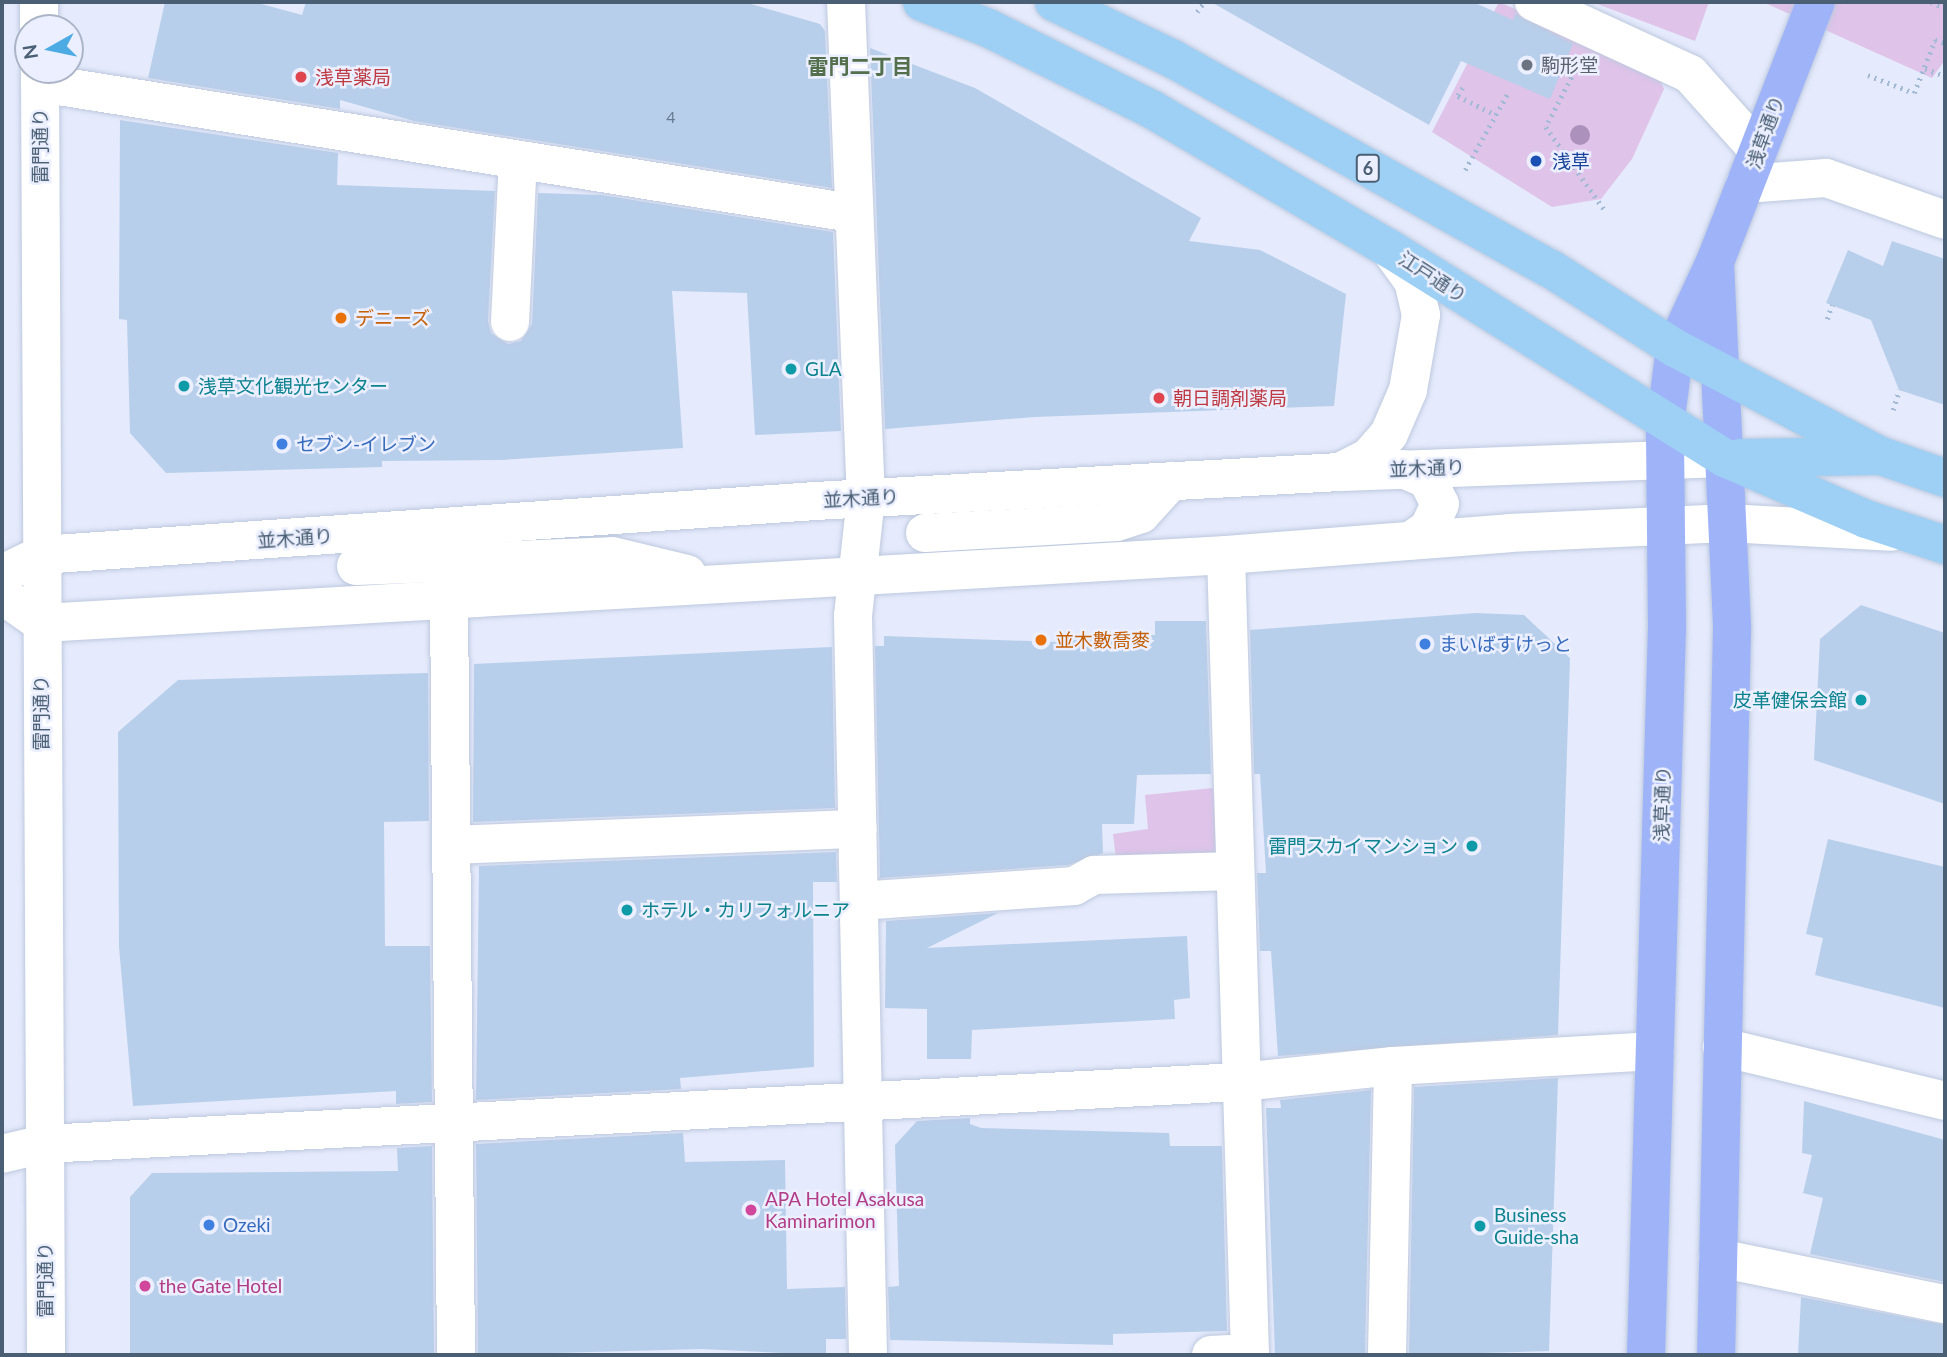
<!DOCTYPE html>
<meta charset="utf-8">
<style>
body{margin:0}
#map{position:relative;width:1947px;height:1357px;overflow:hidden;background:#e5eafc;font-family:Lato,"Noto Sans JP",sans-serif}
div>[style]{position:absolute}
.green>*{inset:0;background:#dfc3e9}
.building>*{inset:0;background:#b8cfeb}
.path>*{height:4.5px;margin-top:-2.25px;transform-origin:0;background:repeating-linear-gradient(90deg,#a0b9d5 0 2px,transparent 0 7px)}
.roads{filter:drop-shadow(0 0 2px #bdc9de) drop-shadow(0 0 2px #bdc9de)}
.minor>*{height:38px;margin:-19px;padding:0 19px;transform-origin:19px;border-radius:19px;background:#fff}
.major>*{height:38px;margin:-19px;padding:0 19px;transform-origin:19px;border-radius:19px;background:#9fb3f9}
.highway>*{height:38px;margin:-19px;padding:0 19px;transform-origin:19px;border-radius:19px;background:#9dd0f4}
.trees>*{width:20px;height:20px;margin:-10px;border-radius:50%;background:#ab91bb}
.dots>*{width:19px;height:19px;translate:-50% -50%;box-sizing:border-box;border:4px solid #ebefff;border-radius:50%}
span{translate:-50% -50%;white-space:nowrap;text-align:center;line-height:1.15;-webkit-text-stroke:5px #ebefff;paint-order:stroke}
.number-label{font-size:16px;color:#667b92}
.number-label span{-webkit-text-stroke-width:0}
.shield-label span{padding:2px 5px;background:#ebefff;border:2px solid;border-radius:5px;-webkit-text-stroke-width:0}
.shield-label{font-size:18px;color:#4a5f74;font-weight:700}
.worship-label{font-size:19px;color:#5b616d}
.left{translate:0 -50%;text-align:left}
.health-label{font-size:19px;color:#be3a42}
.street-label{font-size:19px;color:#4a5f74}
.transit-label{font-size:19px;color:#164399}
.food-label{font-size:19px;color:#c56008}
.culture-label{font-size:19px;color:#0d838f}
.right{translate:-100% -50%;text-align:right}
.shop-label{font-size:19px;color:#366cbe}
.hotel-label{font-size:19px;color:#b23c85}
.neighbourhood-label{font-size:21px;color:#536f4c;font-weight:700}
.frame{position:absolute;inset:0;border:4px solid #4a5f74;pointer-events:none}
.north{position:absolute;left:14px;top:14px;width:70px;height:70px;box-sizing:border-box;background:#ebefff;border:2px solid #abb5c7;border-radius:50%;rotate:261deg;font-size:19px;font-weight:700;line-height:28px;text-align:center;color:#4a5f74}
.north::after{content:'';display:block;margin:auto;width:24px;height:32px;background:#4dabe3;clip-path:polygon(50% 0,100% 100%,50% 72%,0 100%)}
</style>
<div id="map">
<div class="green">
<i style="clip-path:polygon(1499px 2px,1604px 48px,1660px 80px,1664px 89px,1632px 159px,1601px 199px,1552px 207px,1432px 132px)"></i>
<i style="clip-path:polygon(1592px 2px,1709px 2px,1695px 41px)"></i>
<i style="clip-path:polygon(1763px 2px,1945px 2px,1945px 60px,1932px 78px)"></i>
<i style="clip-path:polygon(1213px 788px,1218px 864px,1117px 867px,1113px 834px,1148px 829px,1145px 795px)"></i>
</div>
<div class="building">
<i style="clip-path:polygon(165px 2px,254px 2px,302px 15px,306px 2px,744px 2px,820px 24px,825px 31px,832px 188px,414px 121px,340px 100px,340px 109px,148px 78px)"></i>
<i style="clip-path:polygon(1211px 2px,1473px 2px,1513px 20px,1515px 14px,1573px 44px,1550px 99px,1461px 61px,1429px 125px)"></i>
<i style="clip-path:polygon(870px 48px,975px 88px,1201px 218px,1189px 241px,1260px 250px,1346px 294px,1334px 406px,1034px 417px,885px 429px)"></i>
<i style="clip-path:polygon(120px 120px,338px 153px,337px 185px,495px 191px,488px 321px,491px 333px,508px 344px,521px 341px,532px 324px,538px 193px,602px 195px,833px 232px,841px 431px,755px 435px,747px 293px,672px 291px,683px 448px,502px 460px,382px 461px,382px 467px,166px 473px,130px 433px,127px 320px,119px 319px)"></i>
<i style="clip-path:polygon(1892px 241px,1945px 259px,1945px 405px,1899px 390px,1871px 320px,1826px 303px,1848px 250px,1883px 266px)"></i>
<i style="clip-path:polygon(1861px 605px,1945px 633px,1945px 804px,1814px 760px,1820px 639px)"></i>
<i style="clip-path:polygon(1476px 613px,1524px 615px,1570px 658px,1558px 1035px,1278px 1056px,1271px 951px,1260px 951px,1257px 873px,1266px 873px,1260px 774px,1254px 774px,1250px 630px)"></i>
<i style="clip-path:polygon(1155px 621px,1206px 621px,1211px 774px,1137px 775px,1134px 824px,1102px 824px,1103px 853px,1068px 865px,880px 878px,875px 646px,884px 646px,884px 636px,1057px 642px,1057px 634px,1155px 635px)"></i>
<i style="clip-path:polygon(832px 647px,835px 808px,473px 822px,474px 664px)"></i>
<i style="clip-path:polygon(428px 673px,429px 821px,384px 822px,385px 946px,430px 946px,432px 1102px,396px 1104px,396px 1091px,133px 1106px,119px 947px,118px 732px,178px 680px)"></i>
<i style="clip-path:polygon(1828px 839px,1945px 867px,1945px 1008px,1815px 975px,1823px 938px,1806px 934px)"></i>
<i style="clip-path:polygon(836px 852px,837px 882px,813px 882px,814px 1067px,680px 1078px,681px 1089px,476px 1100px,479px 866px)"></i>
<i style="clip-path:polygon(998px 913px,927px 948px,1187px 936px,1190px 998px,1174px 1000px,1175px 1019px,972px 1030px,971px 1059px,927px 1059px,927px 1009px,885px 1008px,886px 921px)"></i>
<i style="clip-path:polygon(1558px 1078px,1549px 1351px,1409px 1355px,1414px 1087px)"></i>
<i style="clip-path:polygon(1371px 1090px,1365px 1355px,1275px 1355px,1266px 1108px,1281px 1108px,1280px 1100px)"></i>
<i style="clip-path:polygon(1804px 1101px,1945px 1140px,1945px 1282px,1810px 1254px,1823px 1198px,1803px 1193px,1812px 1155px,1802px 1153px)"></i>
<i style="clip-path:polygon(970px 1118px,970px 1124px,981px 1128px,1169px 1133px,1170px 1146px,1222px 1146px,1227px 1331px,1113px 1334px,1113px 1345px,890px 1340px,888px 1287px,899px 1286px,895px 1145px,917px 1121px)"></i>
<i style="clip-path:polygon(683px 1133px,685px 1162px,785px 1160px,787px 1289px,845px 1287px,846px 1339px,826px 1339px,826px 1355px,702px 1349px,478px 1355px,476px 1144px)"></i>
<i style="clip-path:polygon(432px 1146px,434px 1355px,130px 1355px,130px 1197px,152px 1173px,398px 1171px,397px 1148px)"></i>
<i style="clip-path:polygon(1801px 1297px,1945px 1325px,1945px 1355px,1798px 1355px)"></i>
</div>
<div class="path">
<i style="left:1931px;top:2px;width:15px;rotate:23deg"></i>
<i style="left:1197px;top:12px;width:12px;rotate:-55deg"></i>
<i style="left:1925px;top:69px;width:21px;rotate:19deg"></i>
<i style="left:1575px;top:71px;width:63px;rotate:117.4deg"></i>
<i style="left:1546px;top:127px;width:104px;rotate:54.8deg"></i>
<i style="left:1868px;top:75px;width:49px;rotate:21.4deg"></i>
<i style="left:1914px;top:93px;width:57px;rotate:-68.4deg"></i>
<i style="left:1935px;top:40px;width:10px;rotate:17deg"></i>
<i style="left:1463px;top:88px;width:9px;rotate:122deg"></i>
<i style="left:1458px;top:96px;width:42px;rotate:26.6deg"></i>
<i style="left:1465px;top:170px;width:88px;rotate:-60.8deg"></i>
<i style="left:1827px;top:319px;width:15px;rotate:-70deg"></i>
<i style="left:1893px;top:410px;width:21px;rotate:-73deg"></i>
</div>
<div class="roads">
<div class="minor">
<i style="left:39px;top:2px;width:26px;rotate:90deg"></i>
<i style="left:846px;top:2px;width:496px;rotate:87.7deg"></i>
<i style="left:866px;top:498px;width:119px;rotate:96.3deg"></i>
<i style="left:853px;top:616px;width:739px;rotate:88.84deg"></i>
<i style="left:1534px;top:2px;width:172px;rotate:24.8deg"></i>
<i style="left:1690px;top:74px;width:102px;rotate:48.2deg"></i>
<i style="left:40px;top:70px;width:1285px;rotate:89.73deg"></i>
<i style="left:40px;top:83px;width:822px;rotate:9.1deg"></i>
<i style="left:1745px;top:184px;width:81px;rotate:-4.2deg"></i>
<i style="left:1826px;top:178px;width:126px;rotate:19.4deg"></i>
<i style="left:510px;top:322px;width:162px;rotate:-87.2deg"></i>
<i style="left:1403px;top:469px;width:26px;rotate:23deg"></i>
<i style="left:1427px;top:479px;width:28px;rotate:63deg"></i>
<i style="left:1440px;top:504px;width:26px;rotate:115deg"></i>
<i style="left:1429px;top:528px;width:21px;rotate:145deg"></i>
<i style="left:1340px;top:472px;width:33px;rotate:-27deg"></i>
<i style="left:1369px;top:457px;width:30px;rotate:-49deg"></i>
<i style="left:1389px;top:434px;width:48px;rotate:-66.6deg"></i>
<i style="left:1408px;top:390px;width:76px;rotate:-80.2deg"></i>
<i style="left:1421px;top:315px;width:35px;rotate:-103deg"></i>
<i style="left:1413px;top:281px;width:39px;rotate:-126deg"></i>
<i style="left:925px;top:533px;width:192px;rotate:-3.3deg"></i>
<i style="left:1117px;top:522px;width:25px;rotate:-18deg"></i>
<i style="left:1141px;top:514px;width:45px;rotate:-47.7deg"></i>
<i style="left:1226px;top:555px;width:800px;rotate:88.28deg"></i>
<i style="left:356px;top:566px;width:256px;rotate:-2.2deg"></i>
<i style="left:612px;top:556px;width:77px;rotate:13.5deg"></i>
<i style="left:2px;top:574px;width:43px;rotate:-26deg"></i>
<i style="left:41px;top:555px;width:777px;rotate:-3.99deg"></i>
<i style="left:816px;top:501px;width:525px;rotate:-3.17deg"></i>
<i style="left:1340px;top:472px;width:385px;rotate:-2.1deg"></i>
<i style="left:2px;top:595px;width:49px;rotate:35deg"></i>
<i style="left:42px;top:623px;width:1186px;rotate:-3.29deg"></i>
<i style="left:1226px;top:555px;width:284px;rotate:-4.4deg"></i>
<i style="left:1509px;top:533px;width:218px;rotate:-2.6deg"></i>
<i style="left:1727px;top:523px;width:164px;rotate:3.1deg"></i>
<i style="left:449px;top:601px;width:754px;rotate:89.47deg"></i>
<i style="left:452px;top:845px;width:406px;rotate:-2.3deg"></i>
<i style="left:859px;top:901px;width:216px;rotate:-4deg"></i>
<i style="left:1074px;top:886px;width:23px;rotate:-29deg"></i>
<i style="left:1094px;top:875px;width:141px;rotate:-1.6deg"></i>
<i style="left:1722px;top:1047px;width:229px;rotate:13.6deg"></i>
<i style="left:2px;top:1154px;width:43px;rotate:-13.4deg"></i>
<i style="left:44px;top:1144px;width:1199px;rotate:-2.97deg"></i>
<i style="left:1241px;top:1082px;width:153px;rotate:-6deg"></i>
<i style="left:1393px;top:1066px;width:262px;rotate:-3.3deg"></i>
<i style="left:1718px;top:1258px;width:232px;rotate:11.5deg"></i>
<i style="left:1211px;top:1355px;width:39px;rotate:-3deg"></i>
<i style="left:1387px;top:1355px;width:289px;rotate:-88.8deg"></i>
</div>
<div class="major">
<i style="left:1715px;top:264px;width:366px;rotate:87.3deg"></i>
<i style="left:1732px;top:630px;width:725px;rotate:91.26deg"></i>
<i style="left:1646px;top:1355px;width:727px;rotate:-88.35deg"></i>
<i style="left:1667px;top:628px;width:203px;rotate:-90.6deg"></i>
<i style="left:1665px;top:425px;width:78px;rotate:-82.6deg"></i>
<i style="left:1675px;top:348px;width:95px;rotate:-65.1deg"></i>
<i style="left:1715px;top:262px;width:279px;rotate:-68.8deg"></i>
</div>
<div class="highway">
<i style="left:922px;top:2px;width:71px;rotate:21.5deg"></i>
<i style="left:988px;top:28px;width:184px;rotate:26.4deg"></i>
<i style="left:1153px;top:110px;width:275px;rotate:30.4deg"></i>
<i style="left:1390px;top:249px;width:395px;rotate:32deg"></i>
<i style="left:1725px;top:458px;width:154px;rotate:23.4deg"></i>
<i style="left:1866px;top:519px;width:83px;rotate:18.2deg"></i>
<i style="left:1054px;top:2px;width:132px;rotate:25.6deg"></i>
<i style="left:1173px;top:59px;width:432px;rotate:29.1deg"></i>
<i style="left:1551px;top:269px;width:147px;rotate:32.5deg"></i>
<i style="left:1675px;top:348px;width:233px;rotate:27.7deg"></i>
<i style="left:1881px;top:456px;width:68px;rotate:19deg"></i>
<i style="left:1740px;top:458px;width:135px;rotate:-0.8deg"></i>
</div>
</div>
<div class="trees">
<i style="left:1580px;top:135px"></i>
</div>
<div class="dots">
<i style="left:1527px;top:65px;background:#6b7280"></i>
<i style="left:301px;top:77px;background:#e0444e"></i>
<i style="left:1536px;top:161px;background:#1a4fb4"></i>
<i style="left:341px;top:318px;background:#e8710a"></i>
<i style="left:791px;top:369px;background:#0f9aa8"></i>
<i style="left:184px;top:386px;background:#0f9aa8"></i>
<i style="left:1159px;top:398px;background:#e0444e"></i>
<i style="left:282px;top:444px;background:#3f7fe0"></i>
<i style="left:1041px;top:640px;background:#e8710a"></i>
<i style="left:1425px;top:644px;background:#3f7fe0"></i>
<i style="left:1861px;top:700px;background:#0f9aa8"></i>
<i style="left:1472px;top:846px;background:#0f9aa8"></i>
<i style="left:627px;top:910px;background:#0f9aa8"></i>
<i style="left:751px;top:1210px;background:#d1479c"></i>
<i style="left:209px;top:1225px;background:#3f7fe0"></i>
<i style="left:1480px;top:1226px;background:#0f9aa8"></i>
<i style="left:145px;top:1286px;background:#d1479c"></i>
</div>
<div class="number-label">
<span style="left:671px;top:117px">4</span>
</div>
<div class="shield-label">
<span style="left:1368px;top:168px">6</span>
</div>
<div class="worship-label">
<span class="left" style="left:1541px;top:65px">駒形堂</span>
</div>
<div class="health-label">
<span class="left" style="left:315px;top:77px">浅草薬局</span>
<span class="left" style="left:1173px;top:398px">朝日調剤薬局</span>
</div>
<div class="street-label">
<span style="left:1765px;top:132px;rotate:-70deg">浅草通り</span>
<span style="left:40px;top:146px;rotate:-90deg">雷門通り</span>
<span style="left:1433px;top:277px;rotate:33deg">江戸通り</span>
<span style="left:1427px;top:468px;rotate:-2deg">並木通り</span>
<span style="left:861px;top:498px;rotate:-3deg">並木通り</span>
<span style="left:295px;top:538px;rotate:-4deg">並木通り</span>
<span style="left:41px;top:713px;rotate:-90deg">雷門通り</span>
<span style="left:1662px;top:804px;rotate:-88deg">浅草通り</span>
<span style="left:45px;top:1280px;rotate:-90deg">雷門通り</span>
</div>
<div class="transit-label">
<span class="left" style="left:1552px;top:161px">浅草</span>
</div>
<div class="food-label">
<span class="left" style="left:355px;top:318px">デニーズ</span>
<span class="left" style="left:1055px;top:640px">並木數喬麥</span>
</div>
<div class="culture-label">
<span class="left" style="left:805px;top:369px">GLA</span>
<span class="left" style="left:198px;top:386px">浅草文化観光センター</span>
<span class="right" style="left:1847px;top:700px">皮革健保会館</span>
<span class="right" style="left:1458px;top:846px">雷門スカイマンション</span>
<span class="left" style="left:641px;top:910px">ホテル・カリフォルニア</span>
<span class="left" style="left:1494px;top:1226px">Business<br>Guide-sha</span>
</div>
<div class="shop-label">
<span class="left" style="left:296px;top:444px">セブン-イレブン</span>
<span class="left" style="left:1439px;top:644px">まいばすけっと</span>
<span class="left" style="left:223px;top:1225px">Ozeki</span>
</div>
<div class="hotel-label">
<span class="left" style="left:765px;top:1210px">APA Hotel Asakusa<br>Kaminarimon</span>
<span class="left" style="left:159px;top:1286px">the Gate Hotel</span>
</div>
<div class="neighbourhood-label">
<span style="left:860px;top:66px">雷門二丁目</span>
</div>
<div class="frame"></div>
<div class="north">N</div>
</div>
